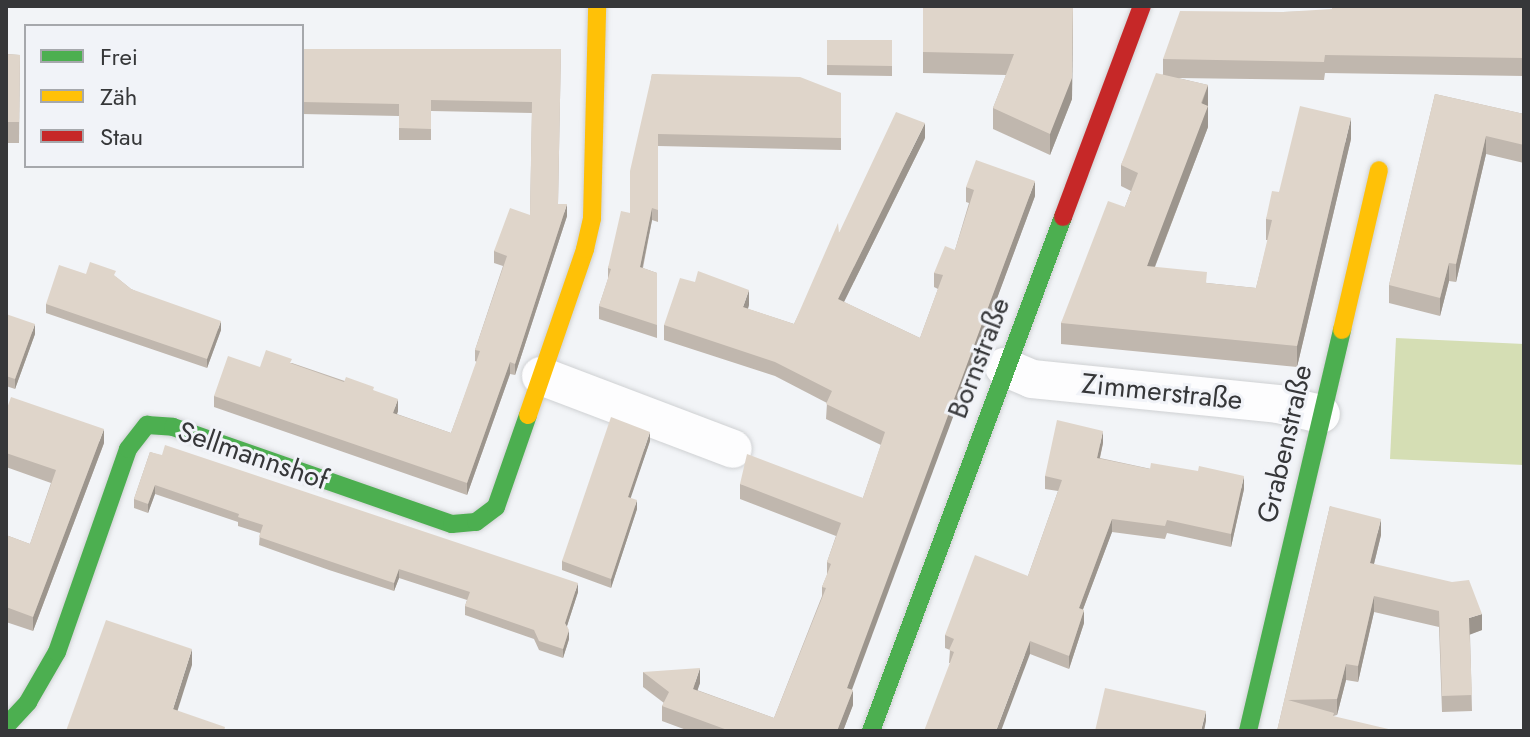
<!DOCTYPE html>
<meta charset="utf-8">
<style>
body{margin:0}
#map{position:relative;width:1530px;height:737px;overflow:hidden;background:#f2f4f7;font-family:Jost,sans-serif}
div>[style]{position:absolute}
.green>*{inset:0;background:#d5deb4}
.roads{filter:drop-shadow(0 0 2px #cfd1d3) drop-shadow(0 0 2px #cfd1d3)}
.street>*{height:38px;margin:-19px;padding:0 19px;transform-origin:19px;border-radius:19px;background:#fdfdfe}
.fast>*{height:18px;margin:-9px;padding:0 9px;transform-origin:9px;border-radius:9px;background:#4caf50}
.slow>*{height:18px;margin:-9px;padding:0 9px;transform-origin:9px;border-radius:9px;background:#ffc107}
.jam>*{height:18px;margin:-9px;padding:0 9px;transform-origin:9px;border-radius:9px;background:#c62828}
.wall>*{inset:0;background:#c0b7ae}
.shaded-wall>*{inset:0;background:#9c958d}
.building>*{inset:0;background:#dfd5ca}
span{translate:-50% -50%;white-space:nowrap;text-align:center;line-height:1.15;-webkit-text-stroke:6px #f1f3f8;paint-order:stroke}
.street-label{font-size:28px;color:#363739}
.frame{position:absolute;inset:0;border:8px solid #363739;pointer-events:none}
.legend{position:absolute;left:24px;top:24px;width:280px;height:144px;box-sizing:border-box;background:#f1f3f8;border:2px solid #a6a8ac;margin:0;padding:10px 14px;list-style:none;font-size:24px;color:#363739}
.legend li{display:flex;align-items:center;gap:16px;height:40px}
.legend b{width:40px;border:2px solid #a6a8ac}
</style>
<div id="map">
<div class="green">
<i style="clip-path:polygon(1396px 338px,1524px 344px,1524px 465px,1390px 459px)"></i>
</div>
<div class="roads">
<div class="street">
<i style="left:1004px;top:367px;width:30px;rotate:23deg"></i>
<i style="left:1032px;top:379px;width:247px;rotate:5.8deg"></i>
<i style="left:1278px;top:404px;width:44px;rotate:13.1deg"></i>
<i style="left:541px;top:376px;width:205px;rotate:20.8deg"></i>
</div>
<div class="fast">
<i style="left:6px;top:726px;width:33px;rotate:-47deg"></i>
<i style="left:28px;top:702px;width:58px;rotate:-59.9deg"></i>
<i style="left:57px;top:652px;width:215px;rotate:-70.7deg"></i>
<i style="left:128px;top:449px;width:31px;rotate:-52deg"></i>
<i style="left:147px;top:425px;width:26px;rotate:4deg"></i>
<i style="left:173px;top:427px;width:295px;rotate:19.2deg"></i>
<i style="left:452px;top:524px;width:24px;rotate:-5deg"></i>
<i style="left:476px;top:522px;width:25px;rotate:-37deg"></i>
<i style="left:496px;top:507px;width:97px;rotate:-70.8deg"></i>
<i style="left:871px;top:731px;width:549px;rotate:-69.52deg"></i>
<i style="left:1248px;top:731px;width:412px;rotate:-76.8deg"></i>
</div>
<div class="slow">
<i style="left:1342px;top:330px;width:164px;rotate:-77deg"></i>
<i style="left:528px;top:415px;width:176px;rotate:-71deg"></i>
<i style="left:585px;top:249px;width:32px;rotate:-77deg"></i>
<i style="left:592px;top:218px;width:212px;rotate:-88.6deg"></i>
</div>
<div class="jam">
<i style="left:1063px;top:217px;width:225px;rotate:-69.5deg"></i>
</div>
</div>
<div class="wall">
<i style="clip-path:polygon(923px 6px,1073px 6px,1072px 99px,1050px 155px,993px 129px,993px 108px,1006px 75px,923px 73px)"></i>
<i style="clip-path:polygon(1524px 6px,1524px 76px,1325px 73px,1324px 80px,1178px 78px,1208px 85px,1208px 127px,1155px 267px,1207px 283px,1256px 288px,1268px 240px,1266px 240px,1266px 219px,1279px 192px,1351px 139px,1297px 367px,1061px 344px,1061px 323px,1125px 207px,1131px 191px,1121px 186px,1121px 165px,1163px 74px,1163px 59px,1283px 12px)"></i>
<i style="clip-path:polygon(827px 40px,892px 40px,892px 76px,827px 75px)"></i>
<i style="clip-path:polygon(302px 49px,561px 49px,558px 204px,567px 216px,515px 375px,510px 374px,467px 495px,214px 407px,214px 396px,260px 367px,292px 363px,374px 391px,398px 411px,397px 414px,451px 433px,477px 362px,475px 361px,475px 350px,503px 266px,494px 263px,494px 251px,530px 215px,532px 113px,431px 111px,431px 140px,399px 140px,399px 116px,302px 114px)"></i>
<i style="clip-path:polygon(6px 54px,20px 55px,19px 143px,6px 143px)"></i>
<i style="clip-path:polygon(652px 74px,841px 93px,841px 150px,658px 146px,658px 222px,652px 220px,643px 268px,657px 273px,657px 338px,599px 319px,599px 306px,608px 279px,608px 268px,630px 213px)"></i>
<i style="clip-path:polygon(1435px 94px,1524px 114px,1524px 163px,1486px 154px,1456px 282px,1449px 281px,1440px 316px,1389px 303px,1389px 285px)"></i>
<i style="clip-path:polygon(925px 138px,844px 302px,920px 338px,938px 289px,934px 287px,934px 273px,955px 250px,969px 203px,966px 202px,966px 187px,1035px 196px,851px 689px,853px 705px,843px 731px,689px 731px,662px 721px,662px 706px,664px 703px,643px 687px,643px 672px,700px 683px,697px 690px,774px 718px,822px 596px,822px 587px,827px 575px,827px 562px,836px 536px,740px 499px,740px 484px,863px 498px,881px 445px,826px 419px,827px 403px,775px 376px,664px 340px,664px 325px,749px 305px,748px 309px,794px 324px,839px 233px)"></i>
<i style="clip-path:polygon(86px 274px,116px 277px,131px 289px,221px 330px,207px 368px,46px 313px,46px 304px)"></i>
<i style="clip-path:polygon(6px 314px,35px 334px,15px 389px,6px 386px)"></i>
<i style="clip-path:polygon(6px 411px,104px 443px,33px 631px,6px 622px,6px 535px,30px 544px,51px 483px,6px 467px)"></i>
<i style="clip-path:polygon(650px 441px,630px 498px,637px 509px,611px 588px,562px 570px,562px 561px)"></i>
<i style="clip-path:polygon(1103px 443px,1100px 458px,1244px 489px,1231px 547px,1167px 533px,1165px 539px,1112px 532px,1083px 609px,1084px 623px,1069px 669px,1030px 654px,949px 663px,950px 650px,945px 648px,945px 635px,1028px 576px,1058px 491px,1045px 489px,1045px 476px)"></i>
<i style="clip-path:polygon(150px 452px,578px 592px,567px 626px,569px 639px,563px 658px,539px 650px,534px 639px,465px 615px,465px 606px,467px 600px,399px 578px,394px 591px,329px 570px,259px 545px,260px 533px,238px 526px,238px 522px,155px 494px,148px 513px,134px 508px,134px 499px)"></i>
<i style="clip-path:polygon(1330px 506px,1381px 535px,1374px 564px,1482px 630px,1470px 634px,1472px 711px,1442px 712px,1439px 627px,1374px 612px,1358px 682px,1346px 680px,1337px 715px,1277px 731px)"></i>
</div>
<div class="shaded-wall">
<i style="clip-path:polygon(1073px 6px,1072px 99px,1050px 155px,1050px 134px)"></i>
<i style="clip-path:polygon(1208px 85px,1208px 127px,1147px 287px,1147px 266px)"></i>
<i style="clip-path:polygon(1351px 118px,1351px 139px,1297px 367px,1297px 346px)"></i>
<i style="clip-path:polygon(925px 123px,925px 138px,838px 314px,838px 299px)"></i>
<i style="clip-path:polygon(1486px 136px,1486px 154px,1456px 282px,1456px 264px)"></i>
<i style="clip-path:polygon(1035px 181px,1035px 196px,847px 703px,847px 688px,876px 606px)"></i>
<i style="clip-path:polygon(567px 204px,567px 216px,515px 375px,515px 364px)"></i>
<i style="clip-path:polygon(652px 208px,652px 220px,640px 279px,640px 267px)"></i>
<i style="clip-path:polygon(1449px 263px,1449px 281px,1440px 316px,1440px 298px)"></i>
<i style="clip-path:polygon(749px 290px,749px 305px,743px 322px,743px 307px)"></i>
<i style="clip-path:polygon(221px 321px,221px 330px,207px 368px,207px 359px)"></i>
<i style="clip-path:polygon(35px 324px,35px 334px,15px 389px,15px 379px)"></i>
<i style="clip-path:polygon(510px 362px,510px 374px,467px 495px,467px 483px)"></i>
<i style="clip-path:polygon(398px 399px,398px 411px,393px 425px,393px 413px)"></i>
<i style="clip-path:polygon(104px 429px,104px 443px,33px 631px,33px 617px)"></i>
<i style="clip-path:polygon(1103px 431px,1103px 443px,1097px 470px,1097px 458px)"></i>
<i style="clip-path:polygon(650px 432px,650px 441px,628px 506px,628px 497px)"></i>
<i style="clip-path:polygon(1244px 476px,1244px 489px,1231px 547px,1231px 534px)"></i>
<i style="clip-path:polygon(155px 485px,155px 494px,148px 513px,148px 504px)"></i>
<i style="clip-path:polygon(637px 500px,637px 509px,611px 588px,611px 579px)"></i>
<i style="clip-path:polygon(1112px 519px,1112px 532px,1079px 620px,1079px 608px)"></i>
<i style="clip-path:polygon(1381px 519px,1381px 535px,1370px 580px,1370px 563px)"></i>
<i style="clip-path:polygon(399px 569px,399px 578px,394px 591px,394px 583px)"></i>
<i style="clip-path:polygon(578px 583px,578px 592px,565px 632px,565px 623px)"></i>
<i style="clip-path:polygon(1374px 596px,1374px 612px,1358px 682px,1358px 666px)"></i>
<i style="clip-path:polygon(1084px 610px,1084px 623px,1069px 669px,1069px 656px)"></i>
<i style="clip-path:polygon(1482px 614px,1482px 630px,1469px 635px,1469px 618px)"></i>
<i style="clip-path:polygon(569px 630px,569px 639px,563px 658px,563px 649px)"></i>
<i style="clip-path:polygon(1030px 641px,1030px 654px,1001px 731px,996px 731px)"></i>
<i style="clip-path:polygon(192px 649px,192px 665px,173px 725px,173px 709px)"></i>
<i style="clip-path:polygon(1346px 664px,1346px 680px,1337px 715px,1337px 699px)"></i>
<i style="clip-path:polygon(700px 668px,700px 683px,693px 704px,693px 689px)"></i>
<i style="clip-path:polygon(853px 690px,853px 705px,843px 731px,837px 731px)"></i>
<i style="clip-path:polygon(1206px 711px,1206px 721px,1204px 731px,1201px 731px)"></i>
</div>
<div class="building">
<i style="clip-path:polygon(923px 6px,1073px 6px,1072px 78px,1050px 134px,993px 108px,1014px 54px,923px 52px)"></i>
<i style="clip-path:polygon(1332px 6px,1524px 6px,1524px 58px,1325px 55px,1324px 62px,1163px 59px,1180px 11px,1283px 12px,1332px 9px)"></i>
<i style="clip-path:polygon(827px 40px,892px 40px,892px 66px,827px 65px)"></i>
<i style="clip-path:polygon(302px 49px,561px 49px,558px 204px,567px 204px,515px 364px,510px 362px,467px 483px,214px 396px,228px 356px,260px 367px,266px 350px,292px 359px,290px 363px,344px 382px,346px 377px,374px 387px,373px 390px,398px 399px,393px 413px,451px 433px,480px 351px,475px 350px,507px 256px,494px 251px,510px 208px,530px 215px,532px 102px,431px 100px,431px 129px,399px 128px,399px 104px,302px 102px)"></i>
<i style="clip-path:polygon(6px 54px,20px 55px,19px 122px,6px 122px)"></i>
<i style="clip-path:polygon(1156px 73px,1208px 85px,1201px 103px,1208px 106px,1147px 266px,1207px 272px,1206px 283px,1256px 288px,1272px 220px,1266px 219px,1272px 191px,1279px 192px,1300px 106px,1351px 118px,1297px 346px,1061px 323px,1108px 201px,1125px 207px,1138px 173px,1121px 165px)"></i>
<i style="clip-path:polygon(652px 74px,800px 77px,841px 93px,841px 138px,658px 134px,658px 210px,652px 208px,640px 267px,657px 273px,657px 325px,599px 306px,611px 269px,608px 268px,621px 211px,630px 213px,630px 171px)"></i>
<i style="clip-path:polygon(1435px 94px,1524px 114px,1524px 145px,1486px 136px,1456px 264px,1449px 263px,1440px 298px,1389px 285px)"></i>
<i style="clip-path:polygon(896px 112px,925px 123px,838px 299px,920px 338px,943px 275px,934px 273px,945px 246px,955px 250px,974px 190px,966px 187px,976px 160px,1035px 181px,847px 688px,853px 690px,837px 731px,730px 731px,662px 706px,669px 692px,643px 672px,700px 668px,693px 689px,774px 718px,826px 588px,822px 587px,831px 564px,827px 562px,841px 523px,740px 484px,747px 454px,863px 498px,885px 432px,826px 404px,832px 391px,775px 362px,664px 325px,680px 278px,695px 282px,698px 271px,749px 290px,743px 307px,794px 324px,838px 223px,839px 233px)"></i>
<i style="clip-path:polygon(90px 262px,116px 271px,114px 275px,131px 289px,221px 321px,207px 359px,46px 304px,59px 265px,86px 274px)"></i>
<i style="clip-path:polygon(6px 314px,35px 324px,15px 379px,6px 376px)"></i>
<i style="clip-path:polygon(11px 397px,104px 429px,33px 617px,6px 607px,6px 535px,30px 544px,56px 470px,6px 453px,6px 411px)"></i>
<i style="clip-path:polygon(611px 417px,650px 432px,628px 497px,637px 500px,611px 579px,562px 561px)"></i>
<i style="clip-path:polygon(1057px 420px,1103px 431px,1097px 458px,1150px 469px,1151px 463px,1198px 471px,1199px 466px,1244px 476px,1231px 534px,1167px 520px,1165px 526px,1112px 519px,1079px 608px,1084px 610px,1069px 656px,1030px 641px,996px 731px,924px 731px,954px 652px,949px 650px,954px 639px,945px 635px,975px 555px,1028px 576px,1062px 480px,1045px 476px)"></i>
<i style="clip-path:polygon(165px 445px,578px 583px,565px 623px,569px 630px,563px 649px,539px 641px,534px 630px,465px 606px,470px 592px,399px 569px,394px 583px,329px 561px,259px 537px,263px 525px,238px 517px,239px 514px,155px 485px,148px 504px,134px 499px,150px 452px,162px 455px)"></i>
<i style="clip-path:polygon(1330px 506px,1381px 519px,1370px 563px,1452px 582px,1469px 580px,1482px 614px,1469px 618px,1472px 695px,1442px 696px,1439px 611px,1374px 596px,1358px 666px,1346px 664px,1337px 699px,1288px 700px,1334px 713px,1333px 716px,1397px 731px,1277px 731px)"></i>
<i style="clip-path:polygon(106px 620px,192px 649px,173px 709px,225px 727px,224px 731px,66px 731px)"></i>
<i style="clip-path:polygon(1105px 688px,1206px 711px,1201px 731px,1095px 731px)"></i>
</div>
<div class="street-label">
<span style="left:979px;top:358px;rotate:-69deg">Bornstraße</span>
<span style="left:1162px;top:392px;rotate:6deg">Zimmerstraße</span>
<span style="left:1285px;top:444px;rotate:-77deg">Grabenstraße</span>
<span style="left:253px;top:456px;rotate:19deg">Sellmannshof</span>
</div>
<div class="frame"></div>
<ul class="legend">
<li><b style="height:10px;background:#4caf50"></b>Frei</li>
<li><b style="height:10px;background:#ffc107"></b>Zäh</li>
<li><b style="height:10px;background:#c62828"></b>Stau</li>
</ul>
</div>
